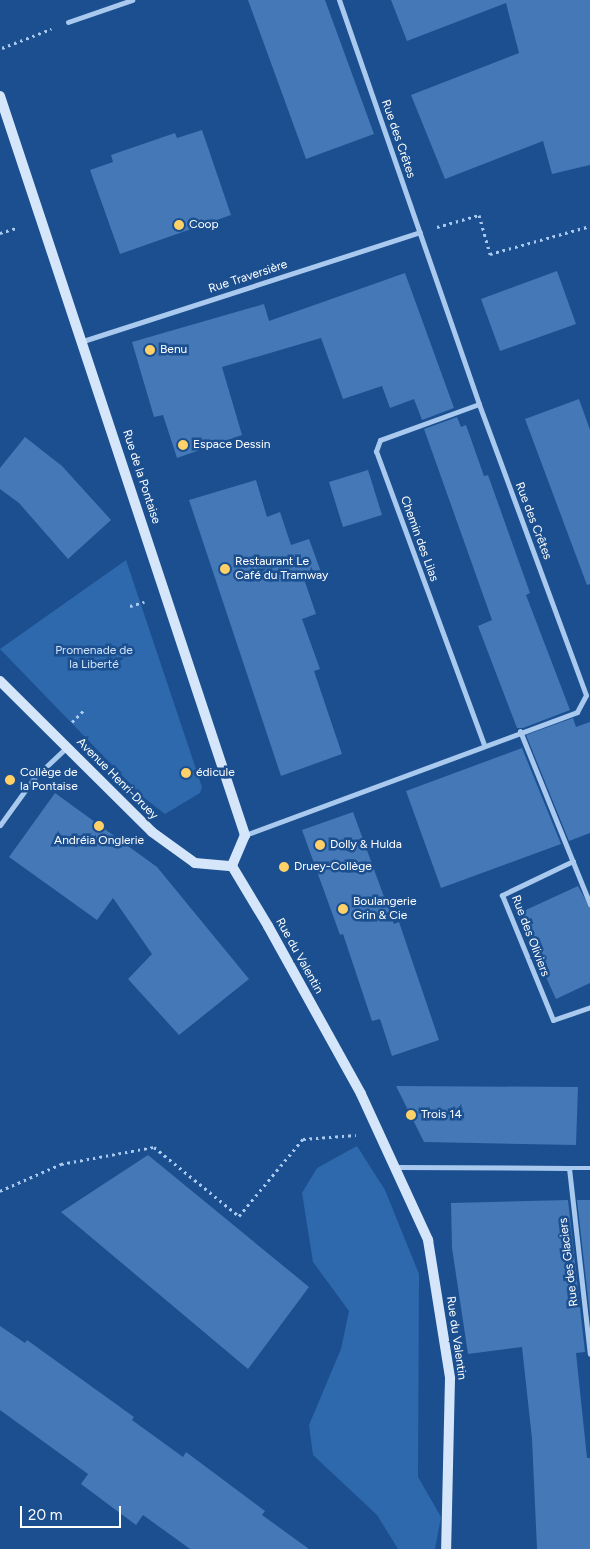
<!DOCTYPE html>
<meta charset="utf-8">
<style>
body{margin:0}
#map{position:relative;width:590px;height:1549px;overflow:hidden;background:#1b4f8f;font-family:Figtree,sans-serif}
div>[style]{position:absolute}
.green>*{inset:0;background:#2e69ad}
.building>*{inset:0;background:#4478b7}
.path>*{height:3px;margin-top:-1.5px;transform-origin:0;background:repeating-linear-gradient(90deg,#a9c9ee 0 2.5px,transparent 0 6.5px)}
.lane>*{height:4px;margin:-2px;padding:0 2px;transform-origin:2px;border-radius:2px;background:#a9c9ee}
.street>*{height:5px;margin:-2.5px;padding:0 2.5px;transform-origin:2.5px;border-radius:2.5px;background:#a9c9ee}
.secondary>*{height:10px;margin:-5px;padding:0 5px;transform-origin:5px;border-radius:5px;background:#d6e6fa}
.dots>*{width:14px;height:14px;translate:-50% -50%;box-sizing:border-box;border:2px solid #1b4f8f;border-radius:50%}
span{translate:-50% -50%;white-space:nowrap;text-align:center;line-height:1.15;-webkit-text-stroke:5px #1b4f8f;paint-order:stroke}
.street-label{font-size:12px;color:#fff}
.poi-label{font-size:12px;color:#fff}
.left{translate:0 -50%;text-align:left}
.park-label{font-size:12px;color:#cfe3fa}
.scale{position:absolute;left:20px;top:1506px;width:101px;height:22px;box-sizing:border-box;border:2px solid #fff;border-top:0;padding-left:6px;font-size:15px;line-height:18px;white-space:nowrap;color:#fff;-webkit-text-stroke:4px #1b4f8f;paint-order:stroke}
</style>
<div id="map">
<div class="green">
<i style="clip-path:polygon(126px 560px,202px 787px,200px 793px,165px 814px,143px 797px,0 649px)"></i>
<i style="clip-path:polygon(357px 1146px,385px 1190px,419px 1274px,418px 1477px,441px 1517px,435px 1549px,398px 1549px,377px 1515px,313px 1455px,309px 1425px,341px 1349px,349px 1311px,313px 1262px,302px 1193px,317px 1168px)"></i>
</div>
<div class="building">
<i style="clip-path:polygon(248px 0,325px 0,374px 134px,306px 159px)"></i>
<i style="clip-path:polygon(391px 0,590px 0,590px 165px,552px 174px,543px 141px,445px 179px,411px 95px,519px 53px,506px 3px,407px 41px)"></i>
<i style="clip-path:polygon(202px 130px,231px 215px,120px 254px,90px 170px,113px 162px,111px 155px,175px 133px,177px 138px)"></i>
<i style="clip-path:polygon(557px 271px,576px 324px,500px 351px,481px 299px)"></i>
<i style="clip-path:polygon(405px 273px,454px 408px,422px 420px,414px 399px,390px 408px,382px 386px,343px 399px,321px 338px,222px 367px,242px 435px,177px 458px,163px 415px,154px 417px,132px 342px,264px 304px,269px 321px)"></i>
<i style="clip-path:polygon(579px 399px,590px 430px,590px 584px,587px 585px,525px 419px)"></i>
<i style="clip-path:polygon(457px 417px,461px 427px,466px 425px,484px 476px,488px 475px,530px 593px,526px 595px,570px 710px,523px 728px,517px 728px,478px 626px,492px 620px,424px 429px)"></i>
<i style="clip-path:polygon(25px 437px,62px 466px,111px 520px,68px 559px,19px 503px,0 489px,0 468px)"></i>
<i style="clip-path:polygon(368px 470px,382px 515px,343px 527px,329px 482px)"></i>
<i style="clip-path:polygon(256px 480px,267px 517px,280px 512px,291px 545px,309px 539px,321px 572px,304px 579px,316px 614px,302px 619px,320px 669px,314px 671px,342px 754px,281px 776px,189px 500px)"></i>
<i style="clip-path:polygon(573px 718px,576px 727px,590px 722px,590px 833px,569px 841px,526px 735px)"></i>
<i style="clip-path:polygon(522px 748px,561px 844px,441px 888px,406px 791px)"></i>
<i style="clip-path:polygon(55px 793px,157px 867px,249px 979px,179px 1035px,128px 979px,152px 954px,113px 898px,97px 920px,9px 857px)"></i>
<i style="clip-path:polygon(353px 812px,394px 924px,399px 922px,439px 1040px,392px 1056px,380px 1019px,372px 1021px,343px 934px,340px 935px,302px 830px)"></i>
<i style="clip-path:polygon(578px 886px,590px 908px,590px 983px,556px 999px,517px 914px)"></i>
<i style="clip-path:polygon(396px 1086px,578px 1087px,576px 1145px,424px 1142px)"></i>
<i style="clip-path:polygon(148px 1155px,309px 1287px,248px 1369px,61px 1212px)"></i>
<i style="clip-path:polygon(568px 1200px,585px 1352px,576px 1353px,587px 1458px,590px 1458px,590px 1549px,537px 1549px,532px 1439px,522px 1347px,468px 1354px,452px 1248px,451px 1203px)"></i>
<i style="clip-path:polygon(577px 1200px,590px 1200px,590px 1315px)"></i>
<i style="clip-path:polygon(0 1326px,25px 1343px,27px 1340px,134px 1417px,132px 1420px,183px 1457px,186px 1452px,265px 1511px,262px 1515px,309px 1549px,190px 1549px,143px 1515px,136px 1525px,81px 1484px,88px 1474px,0 1410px)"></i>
</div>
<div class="path">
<i style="left:2px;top:48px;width:53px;rotate:-21.2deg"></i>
<i style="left:437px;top:227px;width:44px;rotate:-15.9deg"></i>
<i style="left:479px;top:215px;width:41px;rotate:74.2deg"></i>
<i style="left:490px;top:254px;width:104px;rotate:-15.6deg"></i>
<i style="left:0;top:233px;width:17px;rotate:-17deg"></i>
<i style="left:130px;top:606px;width:15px;rotate:-16deg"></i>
<i style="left:72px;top:722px;width:16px;rotate:-45deg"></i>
<i style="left:0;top:1191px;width:67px;rotate:-23.9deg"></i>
<i style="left:61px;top:1164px;width:95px;rotate:-10.4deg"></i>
<i style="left:154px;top:1147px;width:109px;rotate:39.1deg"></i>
<i style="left:239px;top:1216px;width:100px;rotate:-50.3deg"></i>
<i style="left:303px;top:1139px;width:53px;rotate:-4.3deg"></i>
</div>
<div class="lane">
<i style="left:569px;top:1168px;width:21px"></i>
</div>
<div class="street">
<i style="left:68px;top:22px;width:68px;rotate:-19deg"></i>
<i style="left:83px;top:341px;width:354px;rotate:-17.9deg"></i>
<i style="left:479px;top:404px;width:105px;rotate:160deg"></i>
<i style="left:380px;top:440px;width:12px;rotate:110deg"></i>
<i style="left:376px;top:451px;width:312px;rotate:69.8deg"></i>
<i style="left:520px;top:731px;width:187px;rotate:68deg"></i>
<i style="left:0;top:825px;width:58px;rotate:-54.1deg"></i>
<i style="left:34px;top:778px;width:45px;rotate:-43.2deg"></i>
<i style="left:245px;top:835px;width:354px;rotate:-20.3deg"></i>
<i style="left:577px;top:712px;width:19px;rotate:-62deg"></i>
<i style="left:586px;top:695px;width:310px;rotate:-110.2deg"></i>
<i style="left:479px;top:404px;width:428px;rotate:-109.1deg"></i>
<i style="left:573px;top:861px;width:79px;rotate:154.4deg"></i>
<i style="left:502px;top:895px;width:135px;rotate:67.8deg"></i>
<i style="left:553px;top:1020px;width:39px;rotate:-19deg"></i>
<i style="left:397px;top:1167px;width:172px;rotate:0.3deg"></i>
<i style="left:569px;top:1168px;width:187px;rotate:83.6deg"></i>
</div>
<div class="secondary">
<i style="left:0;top:96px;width:779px;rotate:71.66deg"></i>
<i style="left:245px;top:835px;width:34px;rotate:113deg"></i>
<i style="left:0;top:681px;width:214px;rotate:44.8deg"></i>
<i style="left:152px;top:832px;width:53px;rotate:35.8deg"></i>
<i style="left:195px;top:863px;width:37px;rotate:5deg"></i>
<i style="left:232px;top:866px;width:70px;rotate:59deg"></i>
<i style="left:268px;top:926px;width:192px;rotate:61deg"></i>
<i style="left:361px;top:1094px;width:161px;rotate:65.3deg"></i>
<i style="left:428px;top:1240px;width:140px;rotate:80.9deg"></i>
<i style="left:450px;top:1378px;width:171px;rotate:91.3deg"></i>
</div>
<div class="dots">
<i style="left:179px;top:225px;background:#ffd166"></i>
<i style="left:150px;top:350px;background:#ffd166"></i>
<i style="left:183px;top:445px;background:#ffd166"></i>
<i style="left:225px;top:569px;background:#ffd166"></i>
<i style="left:186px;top:773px;background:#ffd166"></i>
<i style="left:10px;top:780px;background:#ffd166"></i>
<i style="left:99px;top:826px;background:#ffd166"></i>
<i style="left:320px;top:845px;background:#ffd166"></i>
<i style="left:284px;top:867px;background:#ffd166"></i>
<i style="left:343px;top:909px;background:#ffd166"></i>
<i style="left:411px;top:1115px;background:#ffd166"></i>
</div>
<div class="street-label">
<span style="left:398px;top:139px;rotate:71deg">Rue des Crêtes</span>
<span style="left:248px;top:277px;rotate:-18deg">Rue Traversière</span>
<span style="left:141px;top:477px;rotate:72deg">Rue de la Pontaise</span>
<span style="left:533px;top:521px;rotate:69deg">Rue des Crêtes</span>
<span style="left:419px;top:539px;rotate:70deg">Chemin des Lilas</span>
<span style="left:117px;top:779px;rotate:45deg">Avenue Henri-Druey</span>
<span style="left:530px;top:936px;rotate:69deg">Rue des Oliviers</span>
<span style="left:299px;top:956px;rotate:61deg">Rue du Valentin</span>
<span style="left:569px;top:1262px;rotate:-97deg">Rue des Glaciers</span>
<span style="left:456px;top:1338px;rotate:82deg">Rue du Valentin</span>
</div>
<div class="poi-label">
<span class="left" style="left:189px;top:225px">Coop</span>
<span class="left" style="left:160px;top:350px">Benu</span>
<span class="left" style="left:193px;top:445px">Espace Dessin</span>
<span class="left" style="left:235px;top:569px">Restaurant Le<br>Café du Tramway</span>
<span class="left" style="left:20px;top:780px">Collège de<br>la Pontaise</span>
<span class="left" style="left:196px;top:773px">édicule</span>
<span style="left:99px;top:841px">Andréia Onglerie</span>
<span class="left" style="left:330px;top:845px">Dolly &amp; Hulda</span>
<span class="left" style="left:294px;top:867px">Druey-Collège</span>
<span class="left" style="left:353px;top:909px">Boulangerie<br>Grin &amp; Cie</span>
<span class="left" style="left:421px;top:1115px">Trois 14</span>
</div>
<div class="park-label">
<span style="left:94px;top:658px">Promenade de<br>la Liberté</span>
</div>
<div class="scale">20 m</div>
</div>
